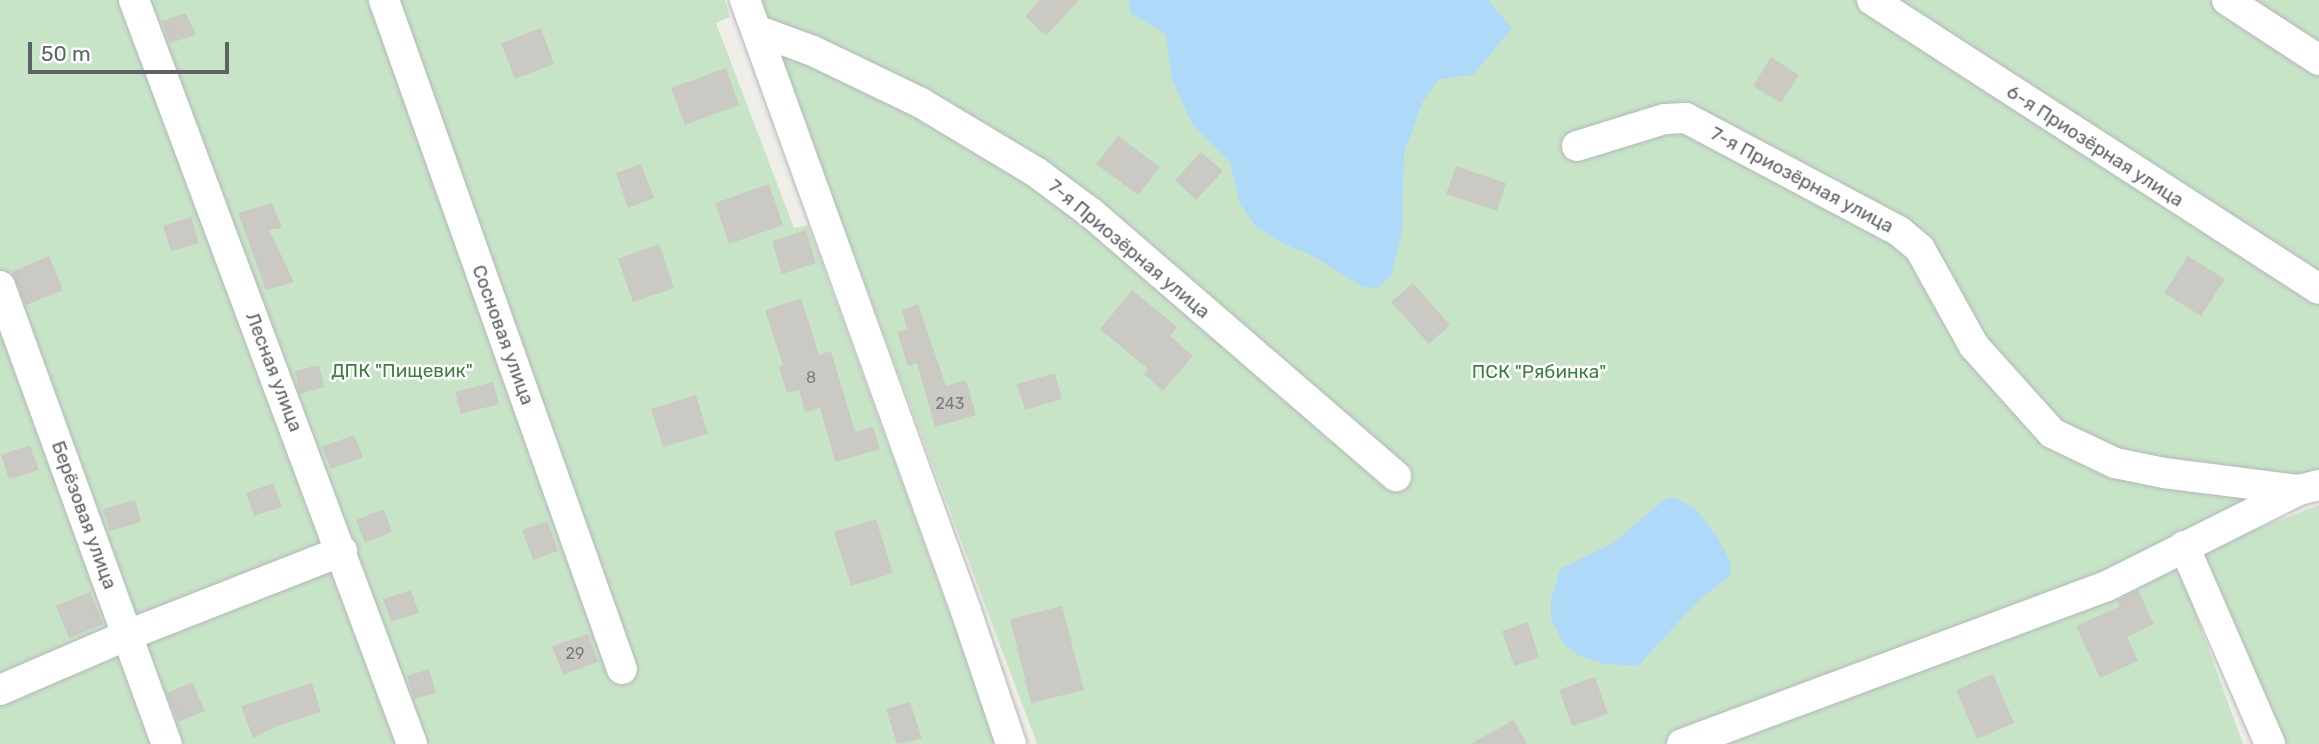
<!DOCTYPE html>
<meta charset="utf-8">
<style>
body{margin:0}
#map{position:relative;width:2319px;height:744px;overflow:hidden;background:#f0eee8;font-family:Rubik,sans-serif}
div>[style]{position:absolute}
.green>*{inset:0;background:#c7e5c6}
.water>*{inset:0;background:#afd9f8}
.building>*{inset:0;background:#cbc9c4}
.roads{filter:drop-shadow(0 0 2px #b4b7bb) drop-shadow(0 0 2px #b4b7bb)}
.minor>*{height:30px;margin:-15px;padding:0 15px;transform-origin:15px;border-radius:15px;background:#fff}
span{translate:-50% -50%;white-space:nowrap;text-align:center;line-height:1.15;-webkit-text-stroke:5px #fff;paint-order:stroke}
.number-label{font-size:16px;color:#7a7c7e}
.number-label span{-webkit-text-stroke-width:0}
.street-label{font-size:19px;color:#5f6266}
.park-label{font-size:19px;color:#3c803f}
.scale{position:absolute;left:28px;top:42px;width:201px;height:32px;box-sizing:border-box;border:4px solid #5f6266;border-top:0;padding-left:9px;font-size:21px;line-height:24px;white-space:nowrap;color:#5f6266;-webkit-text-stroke:5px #fff;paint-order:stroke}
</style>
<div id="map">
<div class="green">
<i style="clip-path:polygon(0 0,725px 0,730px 17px,716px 23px,794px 228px,808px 225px,997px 744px,0 744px)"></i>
<i style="clip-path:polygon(759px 0,2319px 0,2319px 500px,2287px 508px,2176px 559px,2243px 744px,1037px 744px)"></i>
<i style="clip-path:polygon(2319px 505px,2319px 744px,2258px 744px,2193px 554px)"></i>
</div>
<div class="water">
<i style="clip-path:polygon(1129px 0,1488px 0,1512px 28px,1473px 75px,1439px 79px,1422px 103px,1404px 154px,1402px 233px,1391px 276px,1378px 288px,1363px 287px,1311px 255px,1282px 243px,1255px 226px,1240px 204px,1230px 162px,1192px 124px,1172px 79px,1166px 34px,1130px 13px)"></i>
<i style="clip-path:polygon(1674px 497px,1696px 509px,1720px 541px,1731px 563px,1729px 577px,1701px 598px,1638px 666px,1603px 664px,1577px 655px,1563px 643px,1551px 618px,1551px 599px,1560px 569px,1613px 543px,1664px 500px)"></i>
</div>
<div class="building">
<i style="clip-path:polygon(1040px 0,1079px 0,1046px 36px,1025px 16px)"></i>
<i style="clip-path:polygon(186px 13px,196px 35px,170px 43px,162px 21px)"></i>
<i style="clip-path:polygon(541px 28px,554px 64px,515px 79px,501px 43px)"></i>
<i style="clip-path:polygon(1771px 57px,1799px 75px,1781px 103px,1753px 86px)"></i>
<i style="clip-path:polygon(726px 68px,739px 105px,685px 125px,671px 88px)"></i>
<i style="clip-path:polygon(1118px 136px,1160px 167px,1138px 195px,1096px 164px)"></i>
<i style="clip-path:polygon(1201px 152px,1223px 171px,1196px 200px,1175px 180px)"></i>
<i style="clip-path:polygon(641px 164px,654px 198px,628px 208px,616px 173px)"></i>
<i style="clip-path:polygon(1456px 166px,1506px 183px,1497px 211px,1446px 194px)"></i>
<i style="clip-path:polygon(769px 184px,783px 225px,729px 244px,715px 203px)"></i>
<i style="clip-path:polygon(272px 203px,282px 228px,269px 230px,294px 282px,266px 290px,238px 213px)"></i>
<i style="clip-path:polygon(191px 217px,199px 243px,171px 251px,163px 226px)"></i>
<i style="clip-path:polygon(806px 230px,816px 263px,782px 274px,772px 241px)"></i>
<i style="clip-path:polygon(659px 244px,674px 288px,633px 302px,618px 259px)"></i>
<i style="clip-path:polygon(49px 256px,63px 290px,26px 305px,12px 272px)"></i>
<i style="clip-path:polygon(2188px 256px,2225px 279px,2201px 316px,2164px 293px)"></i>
<i style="clip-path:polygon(1413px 283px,1450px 325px,1429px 344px,1391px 302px)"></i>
<i style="clip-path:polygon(1132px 290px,1177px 327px,1170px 336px,1193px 356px,1163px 391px,1144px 374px,1148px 369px,1100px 329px)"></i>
<i style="clip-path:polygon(801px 298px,819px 355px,831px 351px,855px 432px,873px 427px,880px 449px,835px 462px,820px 408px,805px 412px,799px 390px,787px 393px,779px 367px,783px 365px,765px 310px)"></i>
<i style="clip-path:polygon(918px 304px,946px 386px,966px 380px,976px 415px,935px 427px,917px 363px,908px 366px,897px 332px,907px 329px,902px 310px)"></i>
<i style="clip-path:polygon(319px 365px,324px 387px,300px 394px,295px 371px)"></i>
<i style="clip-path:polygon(1055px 373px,1062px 399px,1025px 410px,1017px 384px)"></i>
<i style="clip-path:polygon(493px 382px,499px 404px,461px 414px,455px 392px)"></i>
<i style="clip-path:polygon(696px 395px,708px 434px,663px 447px,651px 409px)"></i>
<i style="clip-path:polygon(354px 435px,363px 457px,331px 469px,322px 447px)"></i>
<i style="clip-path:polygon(30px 445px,39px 470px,9px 479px,1px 455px)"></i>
<i style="clip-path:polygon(273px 483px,282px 507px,254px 516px,246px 493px)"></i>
<i style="clip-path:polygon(135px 500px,141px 522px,110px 531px,103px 509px)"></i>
<i style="clip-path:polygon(384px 509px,392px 532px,365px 543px,356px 520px)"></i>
<i style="clip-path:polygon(876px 519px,893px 573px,851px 586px,834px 532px)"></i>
<i style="clip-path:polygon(547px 521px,558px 551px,533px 560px,522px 530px)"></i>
<i style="clip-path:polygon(411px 590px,419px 613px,391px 622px,383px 599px)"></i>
<i style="clip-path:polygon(2138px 590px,2154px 624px,2127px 637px,2138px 661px,2100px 678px,2076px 626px,2120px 606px,2117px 601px)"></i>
<i style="clip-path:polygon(90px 592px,103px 624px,69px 638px,56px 606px)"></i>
<i style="clip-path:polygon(1062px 606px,1084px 690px,1031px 703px,1010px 619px)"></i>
<i style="clip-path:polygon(1528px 622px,1539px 657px,1514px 666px,1502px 631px)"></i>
<i style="clip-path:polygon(588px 634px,598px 662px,563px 675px,552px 646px)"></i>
<i style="clip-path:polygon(429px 669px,436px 693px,414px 699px,407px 676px)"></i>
<i style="clip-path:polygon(1993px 674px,2014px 723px,1977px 739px,1956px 690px)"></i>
<i style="clip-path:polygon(1595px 677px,1608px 714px,1572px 726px,1559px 690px)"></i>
<i style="clip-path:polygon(192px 682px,205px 711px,178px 722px,167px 693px)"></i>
<i style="clip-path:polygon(312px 683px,321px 712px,277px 726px,253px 738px,241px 706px)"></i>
<i style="clip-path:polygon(910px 702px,922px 739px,897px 744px,886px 709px)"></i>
<i style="clip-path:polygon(1514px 720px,1527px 744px,1470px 744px)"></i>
</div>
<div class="roads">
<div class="minor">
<i style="left:134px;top:0;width:794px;rotate:69.51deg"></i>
<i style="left:384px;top:0;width:710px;rotate:70.42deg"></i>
<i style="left:745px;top:0;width:650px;rotate:70.11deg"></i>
<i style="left:966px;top:611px;width:140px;rotate:71.3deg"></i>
<i style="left:1872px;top:0;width:532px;rotate:32.88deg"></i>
<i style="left:2227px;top:0;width:110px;rotate:33.1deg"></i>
<i style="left:756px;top:30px;width:61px;rotate:20.2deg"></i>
<i style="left:813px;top:51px;width:120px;rotate:25.7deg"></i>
<i style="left:921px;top:103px;width:134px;rotate:31deg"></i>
<i style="left:1036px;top:172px;width:69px;rotate:36.7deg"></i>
<i style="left:1091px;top:213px;width:403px;rotate:40.8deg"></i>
<i style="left:1577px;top:146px;width:92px;rotate:-17.1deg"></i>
<i style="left:1665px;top:119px;width:21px;rotate:-3deg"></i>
<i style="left:1686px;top:118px;width:242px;rotate:28deg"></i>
<i style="left:1900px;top:232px;width:26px;rotate:40deg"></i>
<i style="left:1920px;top:249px;width:111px;rotate:60.9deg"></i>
<i style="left:1974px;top:346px;width:117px;rotate:48.1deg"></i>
<i style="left:2052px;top:433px;width:70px;rotate:25.5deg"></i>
<i style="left:2115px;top:463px;width:50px;rotate:11.5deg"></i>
<i style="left:2164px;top:473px;width:136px;rotate:7.2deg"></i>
<i style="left:2299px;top:490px;width:21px;rotate:-14deg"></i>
<i style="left:0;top:286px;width:487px;rotate:70deg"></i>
<i style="left:2184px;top:546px;width:216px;rotate:66.5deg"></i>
<i style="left:0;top:690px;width:139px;rotate:-23.3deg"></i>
<i style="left:128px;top:635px;width:230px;rotate:-21.4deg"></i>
<i style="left:1682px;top:744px;width:453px;rotate:-20.4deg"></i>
<i style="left:2107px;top:586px;width:215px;rotate:-26.6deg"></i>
</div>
</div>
<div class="number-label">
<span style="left:811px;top:378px">8</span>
<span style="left:950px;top:404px">243</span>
<span style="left:575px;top:654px">29</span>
</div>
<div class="street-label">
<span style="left:2095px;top:146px;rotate:33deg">6-я Приозёрная улица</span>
<span style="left:1802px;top:180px;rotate:28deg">7-я Приозёрная улица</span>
<span style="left:1129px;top:249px;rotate:40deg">7-я Приозёрная улица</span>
<span style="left:503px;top:335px;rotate:70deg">Сосновая улица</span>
<span style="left:274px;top:372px;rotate:69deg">Лесная улица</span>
<span style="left:84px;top:515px;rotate:70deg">Берёзовая улица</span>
</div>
<div class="park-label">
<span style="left:402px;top:371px">ДПК "Пищевик"</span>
<span style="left:1539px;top:372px">ПСК "Рябинка"</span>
</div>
<div class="scale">50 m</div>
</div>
